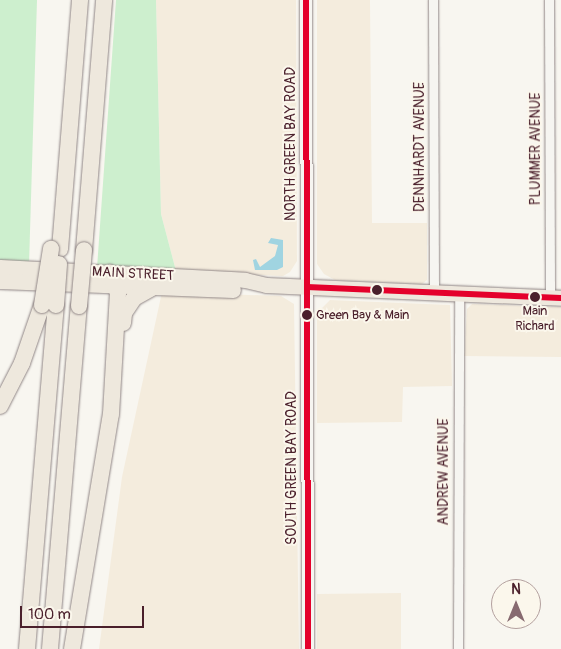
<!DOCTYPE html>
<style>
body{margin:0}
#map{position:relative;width:561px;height:649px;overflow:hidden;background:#f8f6f0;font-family:Pangolin,sans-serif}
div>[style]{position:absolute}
.built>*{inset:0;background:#f4ecdd}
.green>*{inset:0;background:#cdefce}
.water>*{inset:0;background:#a0d4e1}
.roads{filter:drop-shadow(0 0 1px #918787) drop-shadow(0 0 1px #918787)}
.street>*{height:9px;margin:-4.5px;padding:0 4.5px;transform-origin:4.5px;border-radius:4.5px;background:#f6f5f1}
.secondary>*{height:12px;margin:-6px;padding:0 6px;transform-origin:6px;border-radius:6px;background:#f6f5f1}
.primary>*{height:15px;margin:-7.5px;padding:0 7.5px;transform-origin:7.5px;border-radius:7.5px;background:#eee8dd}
.highway>*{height:16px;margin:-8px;padding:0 8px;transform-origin:8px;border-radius:8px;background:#eee8dd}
.bridges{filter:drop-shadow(0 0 1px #918787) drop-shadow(0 0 1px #918787)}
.highway-bridge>*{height:16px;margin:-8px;padding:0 8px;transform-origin:8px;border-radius:8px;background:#eee8dd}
.bus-1>*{height:6px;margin:-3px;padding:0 3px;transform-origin:3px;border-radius:3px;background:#e4002b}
.dots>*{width:14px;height:14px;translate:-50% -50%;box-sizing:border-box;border:2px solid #fbf7ec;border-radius:50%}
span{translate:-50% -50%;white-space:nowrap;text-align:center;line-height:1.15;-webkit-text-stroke:4px #fbf7ec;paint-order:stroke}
.bus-label{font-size:13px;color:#4a1f2b}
.left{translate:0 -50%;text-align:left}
.street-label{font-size:14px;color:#4a1f2b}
.north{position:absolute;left:491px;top:579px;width:50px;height:50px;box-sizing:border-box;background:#fbf7ec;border:1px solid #b4a19f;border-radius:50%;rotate:0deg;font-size:14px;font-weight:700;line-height:20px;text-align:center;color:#4a1f2b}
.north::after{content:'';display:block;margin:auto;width:18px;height:22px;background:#876a70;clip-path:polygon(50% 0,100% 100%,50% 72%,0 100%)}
.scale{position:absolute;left:20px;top:606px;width:124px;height:22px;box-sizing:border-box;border:2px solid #4a1f2b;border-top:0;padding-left:6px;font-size:15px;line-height:18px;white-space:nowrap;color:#4a1f2b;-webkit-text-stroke:4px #fbf7ec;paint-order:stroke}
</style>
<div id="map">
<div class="built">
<i style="clip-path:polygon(156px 0,296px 0,297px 261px,290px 272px,283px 276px,176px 271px,161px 214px)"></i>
<i style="clip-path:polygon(317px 0,370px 0,372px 223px,427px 223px,427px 280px,422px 284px,335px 280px,324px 274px,317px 264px)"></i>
<i style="clip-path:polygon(162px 292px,281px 296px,294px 304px,299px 649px,99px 649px,122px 477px)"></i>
<i style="clip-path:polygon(330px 300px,450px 305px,452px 386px,403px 387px,402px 422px,317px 423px,317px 313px)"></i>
<i style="clip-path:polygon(472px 304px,561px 307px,561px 357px,464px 356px,467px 309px)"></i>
<i style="clip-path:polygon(401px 593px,401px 649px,317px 649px,317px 594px)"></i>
</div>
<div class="green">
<i style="clip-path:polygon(0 0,37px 0,29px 265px,0 264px)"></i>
<i style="clip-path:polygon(116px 0,156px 0,161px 214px,176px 271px,97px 268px)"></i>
</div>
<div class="water">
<i style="clip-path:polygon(271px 238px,283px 240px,283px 267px,277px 270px,255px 270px,253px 260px,256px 259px,260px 267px,275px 256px,278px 245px,268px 243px)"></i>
</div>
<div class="roads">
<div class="street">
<i style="left:433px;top:0;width:293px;rotate:89.8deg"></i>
<i style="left:549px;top:0;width:297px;rotate:89.8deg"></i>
<i style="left:458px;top:649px;width:355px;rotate:-89.8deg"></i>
</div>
<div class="secondary">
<i style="left:306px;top:0;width:649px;rotate:89.82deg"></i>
</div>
<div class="primary">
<i style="left:0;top:267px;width:245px;rotate:3deg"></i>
<i style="left:245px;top:280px;width:22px;rotate:13deg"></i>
<i style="left:266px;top:285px;width:295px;rotate:2.5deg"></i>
<i style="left:0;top:281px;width:233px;rotate:2.2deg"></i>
</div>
<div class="highway">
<i style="left:60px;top:249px;width:250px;rotate:-85.4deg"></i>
<i style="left:84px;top:250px;width:251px;rotate:-85.4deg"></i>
<i style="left:123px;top:323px;width:10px;rotate:-84deg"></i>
<i style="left:124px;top:313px;width:18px;rotate:-56deg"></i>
<i style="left:134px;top:298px;width:23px;rotate:-29deg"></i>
<i style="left:0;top:406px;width:48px;rotate:-62.9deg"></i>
<i style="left:22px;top:363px;width:61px;rotate:-71deg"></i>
<i style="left:27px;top:649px;width:345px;rotate:-85.2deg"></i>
<i style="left:50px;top:649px;width:344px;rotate:-85.2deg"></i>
<i style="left:72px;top:649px;width:238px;rotate:-80.6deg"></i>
<i style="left:111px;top:414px;width:121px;rotate:-86.7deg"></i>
<i style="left:118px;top:293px;width:22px;rotate:-112deg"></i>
</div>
</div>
<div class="bridges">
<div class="highway-bridge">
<i style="left:42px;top:305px;width:57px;rotate:-80.9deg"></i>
<i style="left:56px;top:305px;width:41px;rotate:-85.8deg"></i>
<i style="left:79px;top:306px;width:56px;rotate:-84.9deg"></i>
</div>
</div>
<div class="bus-1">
<i style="left:306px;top:0;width:649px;rotate:89.82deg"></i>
<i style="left:307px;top:287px;width:254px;rotate:2.5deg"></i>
</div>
<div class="dots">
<i style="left:377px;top:290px;background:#4a1f2b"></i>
<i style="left:535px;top:297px;background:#4a1f2b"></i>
<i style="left:307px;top:315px;background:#4a1f2b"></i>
</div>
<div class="bus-label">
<span style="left:535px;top:319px">Main<br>Richard</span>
<span class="left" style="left:316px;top:315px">Green Bay &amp; Main</span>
</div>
<div class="street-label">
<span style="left:291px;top:144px;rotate:-90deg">NORTH GREEN BAY ROAD</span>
<span style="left:420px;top:147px;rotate:-90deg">DENNHARDT AVENUE</span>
<span style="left:536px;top:149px;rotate:-90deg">PLUMMER AVENUE</span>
<span style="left:133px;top:274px;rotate:3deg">MAIN STREET</span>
<span style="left:292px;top:468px;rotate:-90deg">SOUTH GREEN BAY ROAD</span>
<span style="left:444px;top:472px;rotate:-90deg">ANDREW AVENUE</span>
</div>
<div class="north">N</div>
<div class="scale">100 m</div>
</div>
